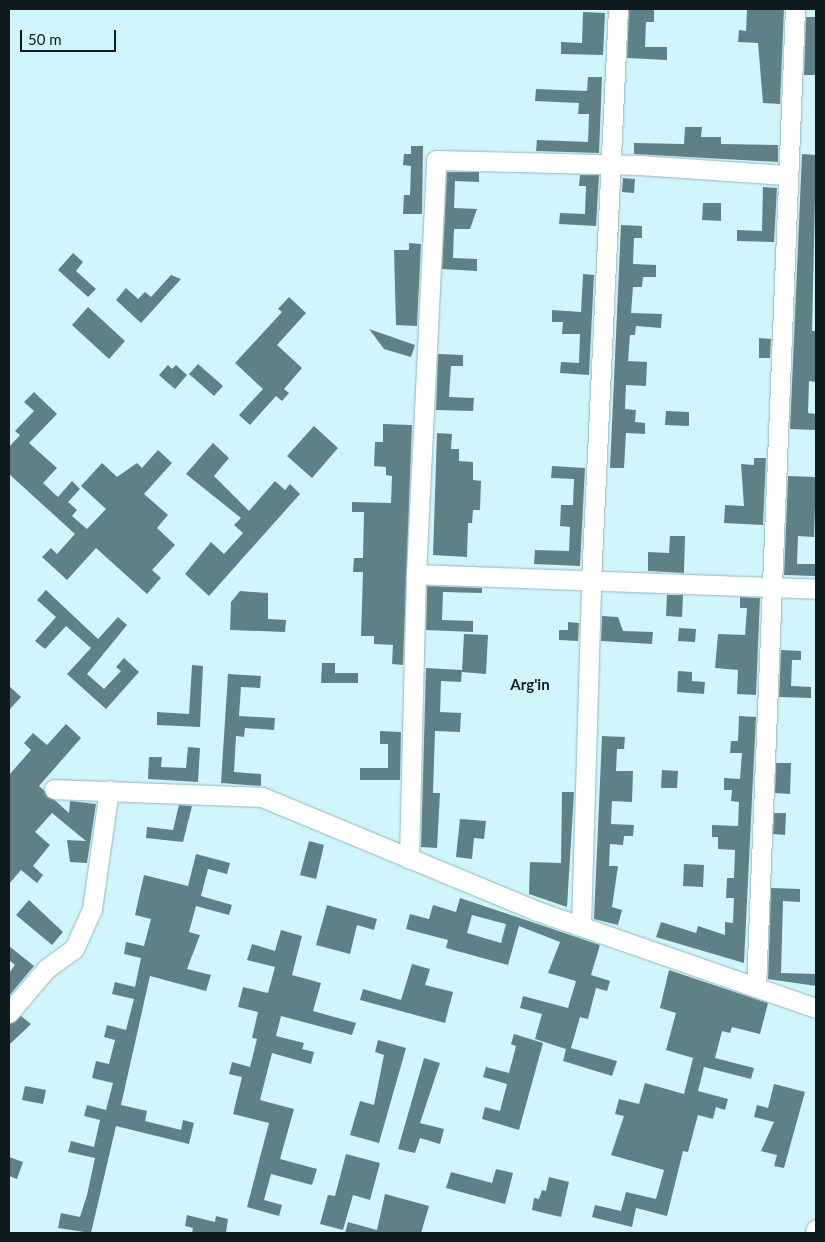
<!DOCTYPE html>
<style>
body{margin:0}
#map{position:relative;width:825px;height:1242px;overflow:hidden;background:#d1f5fd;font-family:Lato,sans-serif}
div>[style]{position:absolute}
.building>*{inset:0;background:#5f8087}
.roads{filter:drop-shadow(0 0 1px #95b7be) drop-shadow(0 0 1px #95b7be)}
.minor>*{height:19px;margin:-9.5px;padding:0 9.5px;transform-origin:9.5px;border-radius:9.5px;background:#fff}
span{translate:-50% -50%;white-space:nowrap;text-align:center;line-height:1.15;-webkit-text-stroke:4px #d1f5fd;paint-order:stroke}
.quarter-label{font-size:15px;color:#0e1b1d;font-weight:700}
.frame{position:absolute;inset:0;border:10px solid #0e1b1d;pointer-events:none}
.scale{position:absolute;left:20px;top:30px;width:96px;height:22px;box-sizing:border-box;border:2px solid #0e1b1d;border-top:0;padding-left:6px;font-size:15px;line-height:18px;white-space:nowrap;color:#0e1b1d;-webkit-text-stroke:4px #d1f5fd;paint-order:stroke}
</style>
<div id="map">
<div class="building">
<i style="clip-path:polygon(629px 9px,654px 9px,654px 22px,646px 22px,645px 47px,667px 47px,667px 60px,627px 58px)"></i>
<i style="clip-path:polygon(747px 9px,784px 9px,780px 104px,763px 103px,758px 43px,738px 42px,739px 30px,746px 31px)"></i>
<i style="clip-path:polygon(583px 12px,605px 13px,603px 55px,561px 54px,561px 42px,582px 43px)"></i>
<i style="clip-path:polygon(806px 17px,816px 17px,815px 75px,804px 75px)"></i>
<i style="clip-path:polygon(588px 77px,602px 77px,599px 153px,536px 151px,537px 140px,588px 142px,589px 114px,578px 114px,579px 103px,535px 101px,536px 89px,587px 91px)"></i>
<i style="clip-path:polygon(685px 127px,702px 127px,701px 137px,721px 137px,721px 144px,778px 145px,778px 162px,634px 154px,634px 143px,684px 144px)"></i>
<i style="clip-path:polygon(411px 146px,423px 146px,422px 214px,403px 214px,404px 195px,410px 195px,411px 166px,403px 165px,404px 154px,411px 154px)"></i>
<i style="clip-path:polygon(802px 154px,816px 155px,812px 331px,816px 331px,816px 382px,809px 381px,808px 413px,816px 414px,816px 430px,790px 429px)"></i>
<i style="clip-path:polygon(447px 172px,479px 172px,479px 182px,455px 181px,454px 208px,477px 209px,470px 229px,454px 229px,453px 258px,477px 259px,477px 271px,442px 269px)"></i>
<i style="clip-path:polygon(580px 175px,599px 175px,596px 226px,559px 224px,560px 213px,585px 214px,586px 186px,579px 186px)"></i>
<i style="clip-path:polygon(623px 178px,635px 179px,634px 193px,622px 192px)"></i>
<i style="clip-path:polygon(763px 187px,777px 188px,774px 242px,737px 241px,737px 230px,762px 231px)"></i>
<i style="clip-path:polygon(703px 203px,721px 203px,721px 221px,702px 220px)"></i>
<i style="clip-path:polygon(621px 225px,642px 226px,642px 238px,634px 238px,633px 264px,656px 265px,656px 277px,643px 277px,642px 287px,633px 287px,631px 313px,662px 314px,661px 328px,636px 326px,635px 335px,630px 335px,628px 361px,647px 362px,646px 386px,626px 385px,625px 409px,636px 410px,635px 422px,645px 423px,645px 434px,626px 433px,624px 468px,610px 468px)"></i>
<i style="clip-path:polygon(409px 243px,421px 244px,417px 326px,396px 325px,394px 250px,409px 250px)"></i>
<i style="clip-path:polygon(73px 253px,83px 262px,76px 271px,96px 289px,88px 297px,58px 270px)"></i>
<i style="clip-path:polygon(583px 274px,594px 275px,589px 375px,560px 373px,561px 362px,579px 363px,580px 334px,562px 334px,563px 322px,552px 322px,552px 310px,581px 312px)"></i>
<i style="clip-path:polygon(171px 275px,181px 279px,141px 323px,116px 300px,126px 288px,138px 299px,145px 292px,151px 297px)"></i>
<i style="clip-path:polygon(289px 297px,306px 313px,277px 345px,302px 368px,284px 389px,289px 393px,282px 401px,276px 396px,250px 425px,239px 415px,263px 389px,235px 363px,282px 312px,278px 309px)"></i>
<i style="clip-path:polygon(88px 307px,125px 341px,109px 359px,72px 325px)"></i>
<i style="clip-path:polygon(369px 329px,415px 345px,411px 357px,384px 349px)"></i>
<i style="clip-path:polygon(759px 338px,771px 339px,770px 358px,759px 358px)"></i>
<i style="clip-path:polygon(438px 354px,463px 355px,463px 366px,451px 366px,449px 397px,474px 398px,473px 411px,436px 410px)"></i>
<i style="clip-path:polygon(198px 364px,223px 386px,214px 396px,189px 374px)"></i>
<i style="clip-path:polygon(168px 365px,172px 369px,176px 365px,187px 375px,175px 389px,159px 375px)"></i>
<i style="clip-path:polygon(34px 392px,57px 414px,29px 443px,57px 468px,43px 483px,58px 497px,72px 481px,80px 489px,68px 502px,77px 510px,72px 516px,87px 529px,106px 509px,81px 486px,102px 463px,117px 477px,137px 463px,142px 468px,158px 450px,172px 463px,144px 494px,168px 515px,157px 528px,175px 545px,152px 570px,161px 578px,147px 594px,96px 548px,67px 580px,42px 557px,51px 548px,57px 554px,75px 534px,9px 474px,9px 447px,20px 435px,15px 431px,34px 411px,24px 402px)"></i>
<i style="clip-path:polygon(666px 411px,689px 412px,689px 426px,665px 425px)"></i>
<i style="clip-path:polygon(383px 424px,412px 425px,403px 665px,392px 664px,393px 645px,374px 644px,374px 636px,361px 636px,363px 572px,353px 572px,354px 558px,363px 558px,364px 512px,352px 512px,352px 502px,391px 503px,392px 476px,386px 475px,386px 467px,374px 466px,375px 442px,383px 442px)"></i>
<i style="clip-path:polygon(314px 426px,338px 448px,312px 478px,287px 456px)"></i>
<i style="clip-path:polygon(437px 433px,452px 434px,451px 449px,459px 449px,459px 461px,473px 462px,473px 480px,481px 481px,480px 510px,473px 510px,472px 523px,468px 523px,467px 557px,433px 555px)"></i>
<i style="clip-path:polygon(213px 443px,229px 458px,214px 476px,249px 511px,275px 481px,285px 490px,290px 484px,300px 494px,209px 596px,185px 574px,211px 542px,224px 554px,243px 533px,234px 525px,241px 518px,186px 474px)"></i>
<i style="clip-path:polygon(754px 458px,766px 458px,763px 525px,724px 523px,725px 505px,744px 506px,741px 464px,754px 465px)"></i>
<i style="clip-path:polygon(552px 466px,585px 468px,580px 566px,534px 564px,535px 550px,569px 551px,570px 527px,560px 526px,561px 505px,573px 505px,574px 479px,551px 478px)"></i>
<i style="clip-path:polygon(788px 476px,816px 477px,814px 537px,798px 536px,797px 564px,816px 564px,816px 576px,784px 575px)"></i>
<i style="clip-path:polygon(670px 536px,685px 536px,684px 573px,648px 571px,648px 552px,669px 553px)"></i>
<i style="clip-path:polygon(427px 586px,482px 588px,482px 593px,443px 592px,442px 620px,473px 621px,473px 632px,426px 630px)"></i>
<i style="clip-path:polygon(46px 590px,98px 639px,118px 617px,127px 625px,87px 674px,104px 689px,121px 671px,116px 667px,124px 658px,139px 672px,106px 709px,67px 674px,91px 648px,66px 626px,45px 649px,35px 641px,56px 617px,37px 600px)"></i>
<i style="clip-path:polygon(240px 591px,268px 593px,268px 619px,286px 620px,285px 632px,230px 630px,231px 602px)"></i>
<i style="clip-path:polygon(667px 595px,683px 595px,682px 617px,666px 616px)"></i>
<i style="clip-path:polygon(740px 597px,760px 598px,756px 695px,737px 694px,738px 670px,715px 668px,718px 634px,745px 635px,747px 608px,740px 608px)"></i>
<i style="clip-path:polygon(602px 616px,618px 617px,623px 631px,653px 632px,652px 644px,601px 641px)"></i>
<i style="clip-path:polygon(568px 622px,579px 623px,578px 641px,559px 640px,559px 630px,568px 630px)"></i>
<i style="clip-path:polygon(679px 628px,696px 629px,695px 642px,678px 641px)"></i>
<i style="clip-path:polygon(464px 634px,488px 635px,486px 674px,462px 672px)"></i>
<i style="clip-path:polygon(781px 650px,801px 651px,801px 660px,792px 660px,791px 686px,811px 687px,811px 698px,779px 697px)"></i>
<i style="clip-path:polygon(322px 663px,335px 663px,335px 673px,358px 673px,358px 683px,321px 683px)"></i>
<i style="clip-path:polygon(192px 665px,203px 666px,200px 727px,157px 725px,157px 712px,189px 714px)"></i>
<i style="clip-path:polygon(426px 668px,462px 670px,461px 682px,441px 681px,440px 712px,461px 713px,460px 732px,435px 731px,433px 793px,440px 793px,437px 848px,421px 847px)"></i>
<i style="clip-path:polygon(678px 671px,692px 672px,692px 681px,705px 682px,704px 694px,677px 692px)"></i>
<i style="clip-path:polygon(228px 674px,261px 676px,260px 688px,241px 687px,239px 716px,275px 718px,274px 730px,245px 728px,244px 737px,236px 736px,234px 772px,261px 774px,261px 786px,221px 783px)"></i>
<i style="clip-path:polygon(9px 686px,21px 697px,9px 710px)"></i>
<i style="clip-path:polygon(739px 716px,756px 717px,744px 963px,656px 937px,661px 922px,696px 933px,698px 926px,725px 935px,725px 922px,733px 923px,734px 898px,726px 898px,727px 878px,734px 878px,735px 850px,718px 849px,718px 837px,712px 837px,712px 825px,738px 826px,739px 802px,731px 801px,732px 790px,724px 790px,724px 778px,740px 779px,742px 753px,730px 753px,731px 741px,738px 741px)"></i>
<i style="clip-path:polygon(66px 724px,81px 738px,39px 786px,69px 813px,70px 801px,96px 804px,87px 863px,70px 862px,67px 840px,86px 841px,52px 813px,35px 832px,50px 845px,33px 866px,43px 875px,37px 883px,21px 870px,9px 884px,9px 775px,31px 750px,24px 743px,33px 733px,47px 745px)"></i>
<i style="clip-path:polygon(380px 731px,401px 732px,400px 780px,360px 780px,360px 768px,388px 768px,388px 744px,380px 744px)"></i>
<i style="clip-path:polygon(602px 736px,625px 737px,624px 749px,617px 749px,616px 771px,633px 771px,632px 802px,612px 801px,611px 824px,634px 825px,633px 836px,624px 836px,623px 845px,610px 844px,609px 866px,618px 866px,612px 907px,622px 910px,618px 925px,594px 919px)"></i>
<i style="clip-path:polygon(188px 747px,200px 748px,198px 782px,148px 779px,149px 757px,162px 757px,161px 767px,186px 768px)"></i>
<i style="clip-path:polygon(776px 763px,791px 763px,790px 794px,775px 793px)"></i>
<i style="clip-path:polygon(662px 770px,678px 771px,677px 788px,661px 788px)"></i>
<i style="clip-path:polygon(562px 792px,574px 792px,567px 907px,529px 894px,530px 862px,561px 863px)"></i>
<i style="clip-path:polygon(179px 805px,192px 806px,183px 842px,146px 838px,147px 827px,173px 830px)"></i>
<i style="clip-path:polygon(774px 813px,786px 813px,785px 835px,773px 834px)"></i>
<i style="clip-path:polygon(460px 819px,486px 821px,484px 839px,474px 838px,472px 859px,456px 857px)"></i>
<i style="clip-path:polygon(309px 841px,324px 845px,316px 879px,300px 875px)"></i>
<i style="clip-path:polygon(196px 854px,230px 863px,227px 874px,208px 869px,201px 896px,232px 905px,229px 915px,196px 906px,189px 932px,200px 935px,187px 969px,211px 975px,206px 991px,150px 976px,121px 1105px,147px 1111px,145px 1121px,181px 1130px,183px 1120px,194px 1123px,189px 1144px,116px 1126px,91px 1233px,58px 1228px,61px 1213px,80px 1217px,87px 1195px,95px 1158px,68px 1152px,71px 1141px,94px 1147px,100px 1120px,84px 1116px,87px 1105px,106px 1110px,113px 1083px,92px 1078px,96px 1061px,109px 1064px,115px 1040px,104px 1037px,107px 1025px,126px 1030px,134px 999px,112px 994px,115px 982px,135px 987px,141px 958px,124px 954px,126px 942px,144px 946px,151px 919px,135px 915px,144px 875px,188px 886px)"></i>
<i style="clip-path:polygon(684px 864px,704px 865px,703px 887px,683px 886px)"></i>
<i style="clip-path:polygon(771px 888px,800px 889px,800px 902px,783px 901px,781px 973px,816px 974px,816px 986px,768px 979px)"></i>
<i style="clip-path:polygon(evenodd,460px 898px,600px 945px,591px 975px,610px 981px,607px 991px,596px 988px,588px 1019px,580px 1017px,571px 1048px,617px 1061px,612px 1076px,563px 1061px,566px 1049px,535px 1039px,542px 1014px,520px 1008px,523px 996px,568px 1008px,576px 981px,548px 973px,560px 942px,519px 926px,508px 965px,446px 948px,448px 940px,406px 929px,410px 914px,429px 919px,433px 905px,456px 912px,460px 898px,472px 915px,506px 924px,501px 943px,467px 933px,472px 915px)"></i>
<i style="clip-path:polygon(29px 900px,63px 932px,52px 945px,16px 915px)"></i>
<i style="clip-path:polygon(327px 905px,377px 919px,374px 930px,357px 925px,350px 954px,316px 945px)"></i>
<i style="clip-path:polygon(281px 930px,302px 936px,292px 975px,321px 983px,313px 1011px,356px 1023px,352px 1035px,281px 1016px,276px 1036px,304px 1043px,302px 1049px,314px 1052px,311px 1064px,272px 1053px,260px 1100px,294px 1109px,280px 1159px,317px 1169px,312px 1185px,271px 1174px,264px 1200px,282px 1205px,279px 1216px,247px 1207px,269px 1123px,233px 1114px,242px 1077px,229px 1074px,232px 1062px,250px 1067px,257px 1039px,252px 1038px,258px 1012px,238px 1007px,243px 987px,268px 993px,275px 967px,247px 960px,252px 944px,275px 951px)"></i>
<i style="clip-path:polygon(9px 946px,34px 966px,9px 996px,9px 973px,15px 965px,9px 960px)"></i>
<i style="clip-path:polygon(412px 964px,430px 969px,425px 985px,453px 992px,445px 1023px,360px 1000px,363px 989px,401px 1000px)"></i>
<i style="clip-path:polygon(669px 970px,768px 1003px,760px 1034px,732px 1027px,730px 1033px,722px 1031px,715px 1058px,754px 1068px,751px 1079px,704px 1067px,698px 1091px,728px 1099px,725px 1110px,716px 1107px,713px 1119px,698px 1115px,688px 1152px,683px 1151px,667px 1216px,636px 1208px,632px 1227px,592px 1217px,595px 1205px,621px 1211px,626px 1192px,656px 1199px,664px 1170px,611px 1155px,624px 1116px,615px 1114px,619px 1099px,639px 1104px,645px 1083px,684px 1094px,693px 1058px,666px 1050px,676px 1013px,660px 1008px)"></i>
<i style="clip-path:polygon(21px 1016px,31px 1024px,9px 1045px,9px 1024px)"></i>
<i style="clip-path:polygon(514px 1034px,543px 1043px,519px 1130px,482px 1119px,485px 1107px,500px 1111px,507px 1084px,483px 1077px,486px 1067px,509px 1073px,516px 1046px,511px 1044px)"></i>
<i style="clip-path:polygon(378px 1040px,406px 1048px,379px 1143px,350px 1135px,360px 1101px,374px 1105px,384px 1055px,375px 1052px)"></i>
<i style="clip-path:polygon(424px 1058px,440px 1063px,420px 1123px,444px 1129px,440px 1144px,420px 1138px,415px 1153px,398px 1149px)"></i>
<i style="clip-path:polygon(774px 1084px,805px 1092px,784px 1168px,774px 1166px,777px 1155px,761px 1151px,774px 1122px,754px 1117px,757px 1105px,768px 1108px)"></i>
<i style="clip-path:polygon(25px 1086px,46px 1090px,43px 1104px,22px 1100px)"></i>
<i style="clip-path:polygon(346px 1154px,380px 1163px,370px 1200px,353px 1195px,343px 1230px,320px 1224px,328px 1195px,335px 1196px)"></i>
<i style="clip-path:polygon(9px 1157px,23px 1162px,17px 1179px,9px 1176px)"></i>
<i style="clip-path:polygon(496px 1169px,513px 1173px,505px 1204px,446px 1188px,451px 1172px,492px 1183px)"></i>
<i style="clip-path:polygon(549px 1177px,569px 1182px,561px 1217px,532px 1210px,534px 1198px,539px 1199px,542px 1190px,546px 1191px)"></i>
<i style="clip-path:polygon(385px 1194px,429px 1206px,421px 1233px,345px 1233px,348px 1222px,377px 1230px)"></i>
<i style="clip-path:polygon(187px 1215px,215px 1222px,216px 1216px,228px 1219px,226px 1233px,192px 1233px,193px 1228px,185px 1226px)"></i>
</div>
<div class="roads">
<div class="minor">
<i style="left:416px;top:574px;width:400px;rotate:2.1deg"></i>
<i style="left:54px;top:789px;width:208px;rotate:2.2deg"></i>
<i style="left:262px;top:797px;width:298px;rotate:22.5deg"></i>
<i style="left:537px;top:911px;width:295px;rotate:19.2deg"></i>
<i style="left:409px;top:859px;width:285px;rotate:-88.6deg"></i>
<i style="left:416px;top:574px;width:414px;rotate:-87.2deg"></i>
<i style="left:436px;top:160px;width:204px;rotate:1.4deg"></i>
<i style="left:640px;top:165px;width:146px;rotate:3.9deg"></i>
<i style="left:581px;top:926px;width:345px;rotate:-88.3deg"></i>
<i style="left:591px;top:581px;width:573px;rotate:-87.3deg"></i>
<i style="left:756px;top:987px;width:979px;rotate:-87.72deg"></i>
<i style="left:9px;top:1013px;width:57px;rotate:-49.9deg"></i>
<i style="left:46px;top:969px;width:34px;rotate:-36deg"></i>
<i style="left:74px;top:949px;width:44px;rotate:-65.8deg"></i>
<i style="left:92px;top:909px;width:120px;rotate:-81.9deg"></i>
<i style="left:815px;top:1233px;width:4px;rotate:-76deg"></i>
</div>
</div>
<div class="quarter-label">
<span style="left:530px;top:685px">Arg'in</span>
</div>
<div class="frame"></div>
<div class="scale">50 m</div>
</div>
